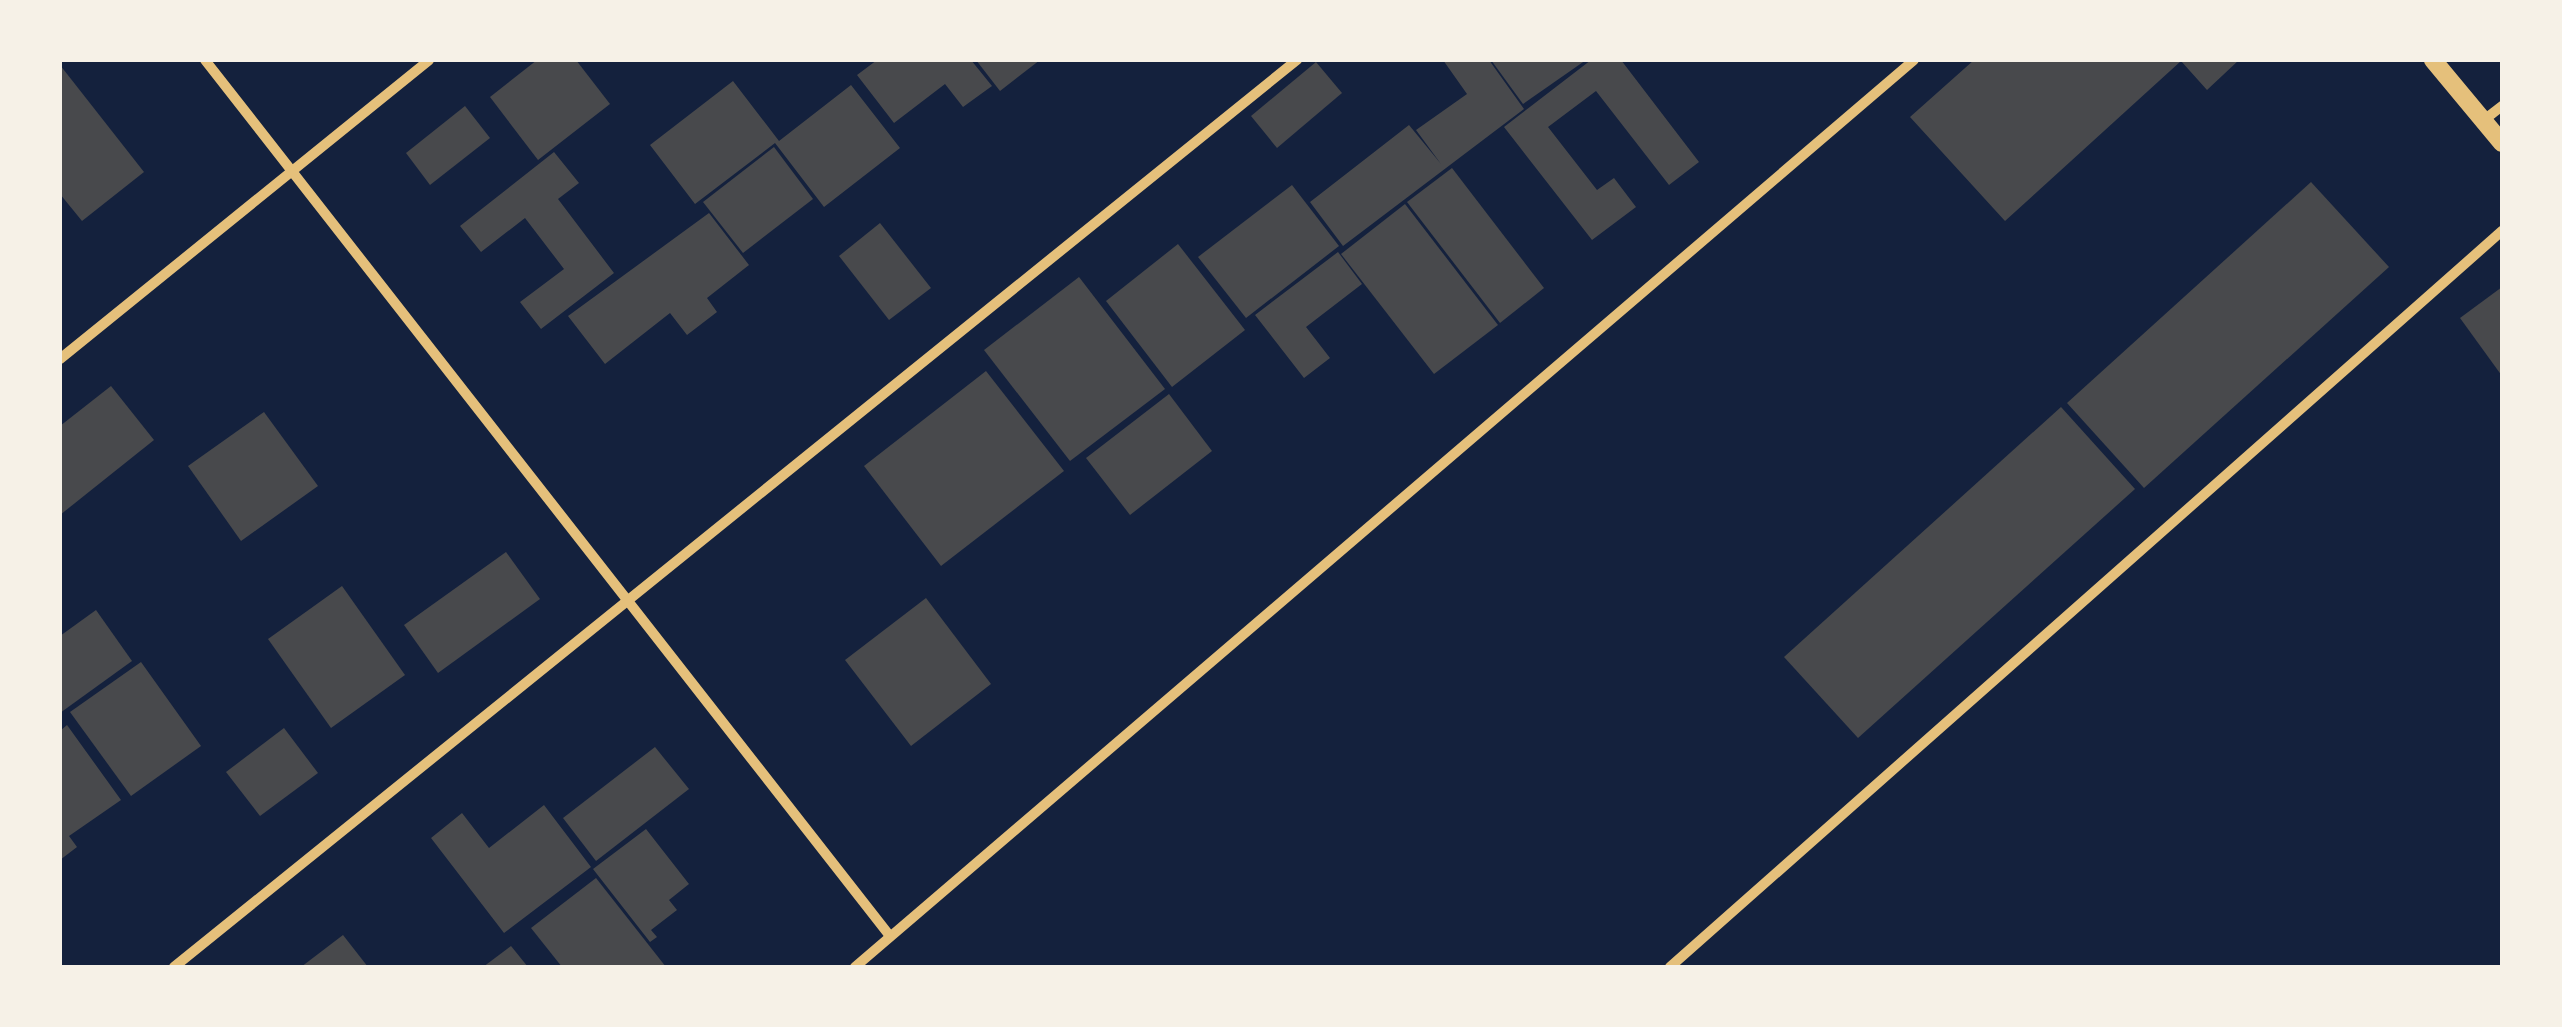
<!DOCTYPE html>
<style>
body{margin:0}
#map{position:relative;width:2562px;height:1027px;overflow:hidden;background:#14213d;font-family:"PT Sans Narrow",sans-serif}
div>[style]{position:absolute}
.building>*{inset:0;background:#48494c}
.minor>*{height:10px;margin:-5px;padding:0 5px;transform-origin:5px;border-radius:5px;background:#e5c07b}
.tertiary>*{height:18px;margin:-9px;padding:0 9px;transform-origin:9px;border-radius:9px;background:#e5c07b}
span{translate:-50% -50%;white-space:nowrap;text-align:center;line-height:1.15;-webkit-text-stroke:8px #f6f1e7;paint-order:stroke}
.frame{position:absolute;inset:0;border:62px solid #f6f1e7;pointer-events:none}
</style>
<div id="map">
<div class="building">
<i style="clip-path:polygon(537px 60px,576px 60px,610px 104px,538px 160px,490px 97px)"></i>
<i style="clip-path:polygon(877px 60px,971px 60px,992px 86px,963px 107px,945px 84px,894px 123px,857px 75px)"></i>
<i style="clip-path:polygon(976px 60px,1040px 60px,1000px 91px)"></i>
<i style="clip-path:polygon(1443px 60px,1489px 60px,1524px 109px,1343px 246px,1310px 202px,1409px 125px,1441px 164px,1416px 130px,1467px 94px)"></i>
<i style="clip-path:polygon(1491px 60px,1586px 60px,1523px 104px)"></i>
<i style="clip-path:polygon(1591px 60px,1621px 60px,1699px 162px,1669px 185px,1596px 91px,1548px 127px,1597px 190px,1614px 178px,1636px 207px,1592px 240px,1504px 127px)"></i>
<i style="clip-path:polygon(1974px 60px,2239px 60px,2207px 90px,2181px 61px,2005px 221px,1910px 117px)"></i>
<i style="clip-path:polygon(1316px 62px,1342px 93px,1277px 148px,1251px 116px)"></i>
<i style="clip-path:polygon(60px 65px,144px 172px,82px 221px,60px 194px)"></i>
<i style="clip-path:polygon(733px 81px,779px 141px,851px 85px,900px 148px,824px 207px,775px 143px,695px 204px,650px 145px)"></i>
<i style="clip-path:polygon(465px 106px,490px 138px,430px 185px,406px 153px)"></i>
<i style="clip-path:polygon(774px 147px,813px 199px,743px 253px,703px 202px)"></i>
<i style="clip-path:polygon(554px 152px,579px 183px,558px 199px,614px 273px,541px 329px,520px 302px,564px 269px,525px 218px,481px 252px,460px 226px)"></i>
<i style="clip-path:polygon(1452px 168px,1544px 288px,1500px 323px,1407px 202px)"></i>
<i style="clip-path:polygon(2311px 182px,2389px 267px,2144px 488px,2067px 403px)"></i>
<i style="clip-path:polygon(1292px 185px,1339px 246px,1246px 318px,1198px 257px)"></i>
<i style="clip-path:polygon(1405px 204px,1498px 325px,1434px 374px,1341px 254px)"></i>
<i style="clip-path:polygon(709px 213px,749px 265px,707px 298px,717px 312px,687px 335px,670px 313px,605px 364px,568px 316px)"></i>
<i style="clip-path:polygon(880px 223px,931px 288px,889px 320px,839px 256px)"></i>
<i style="clip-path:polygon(1178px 244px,1245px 330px,1172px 387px,1106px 301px)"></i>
<i style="clip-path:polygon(1338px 252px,1362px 284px,1306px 327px,1330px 358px,1304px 378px,1255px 315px)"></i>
<i style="clip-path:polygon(1079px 277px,1165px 389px,1070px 461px,984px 350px)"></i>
<i style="clip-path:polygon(2502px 287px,2502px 376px,2460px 318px)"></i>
<i style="clip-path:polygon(986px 371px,1064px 471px,941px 566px,864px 466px)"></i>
<i style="clip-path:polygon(111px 386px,154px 440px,60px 515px,60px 426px)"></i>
<i style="clip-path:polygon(1169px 394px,1212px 451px,1130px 515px,1086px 458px)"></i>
<i style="clip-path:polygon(2061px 407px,2135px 489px,1858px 738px,1784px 657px)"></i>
<i style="clip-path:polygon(264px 412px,318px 486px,241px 541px,188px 466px)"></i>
<i style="clip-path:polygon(506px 552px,540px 599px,438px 673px,404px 625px)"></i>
<i style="clip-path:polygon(342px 586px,405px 675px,331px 728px,268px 639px)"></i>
<i style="clip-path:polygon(926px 598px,991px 684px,911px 746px,845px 660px)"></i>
<i style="clip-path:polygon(96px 610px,132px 661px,60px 713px,60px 636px)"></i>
<i style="clip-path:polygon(141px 662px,201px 746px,131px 796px,70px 712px)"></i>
<i style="clip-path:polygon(67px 725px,121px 800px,69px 836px,77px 847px,60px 860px,60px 731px)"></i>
<i style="clip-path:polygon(284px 728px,318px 773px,260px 816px,226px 772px)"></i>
<i style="clip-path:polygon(655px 747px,689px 789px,596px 861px,563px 818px)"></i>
<i style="clip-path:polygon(544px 805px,591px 867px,504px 933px,431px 838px,462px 813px,489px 848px)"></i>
<i style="clip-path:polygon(646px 829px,689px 884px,669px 900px,677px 910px,651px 930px,657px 937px,650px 942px,593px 869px)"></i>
<i style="clip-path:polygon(596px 878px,666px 967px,562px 967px,531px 928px)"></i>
<i style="clip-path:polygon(343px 935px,368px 967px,301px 967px)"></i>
<i style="clip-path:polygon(511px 946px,528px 967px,483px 967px)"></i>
</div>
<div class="minor">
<i style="left:205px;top:60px;width:1112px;rotate:51.98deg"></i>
<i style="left:2484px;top:120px;width:23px;rotate:-38deg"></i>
<i style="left:60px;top:359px;width:475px;rotate:-39deg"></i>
<i style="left:174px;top:967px;width:1444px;rotate:-38.93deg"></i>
<i style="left:855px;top:967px;width:1394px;rotate:-40.58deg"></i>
<i style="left:1670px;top:967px;width:1111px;rotate:-41.5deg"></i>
</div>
<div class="tertiary">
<i style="left:2433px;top:60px;width:108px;rotate:50.3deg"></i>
</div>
<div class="frame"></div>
</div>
